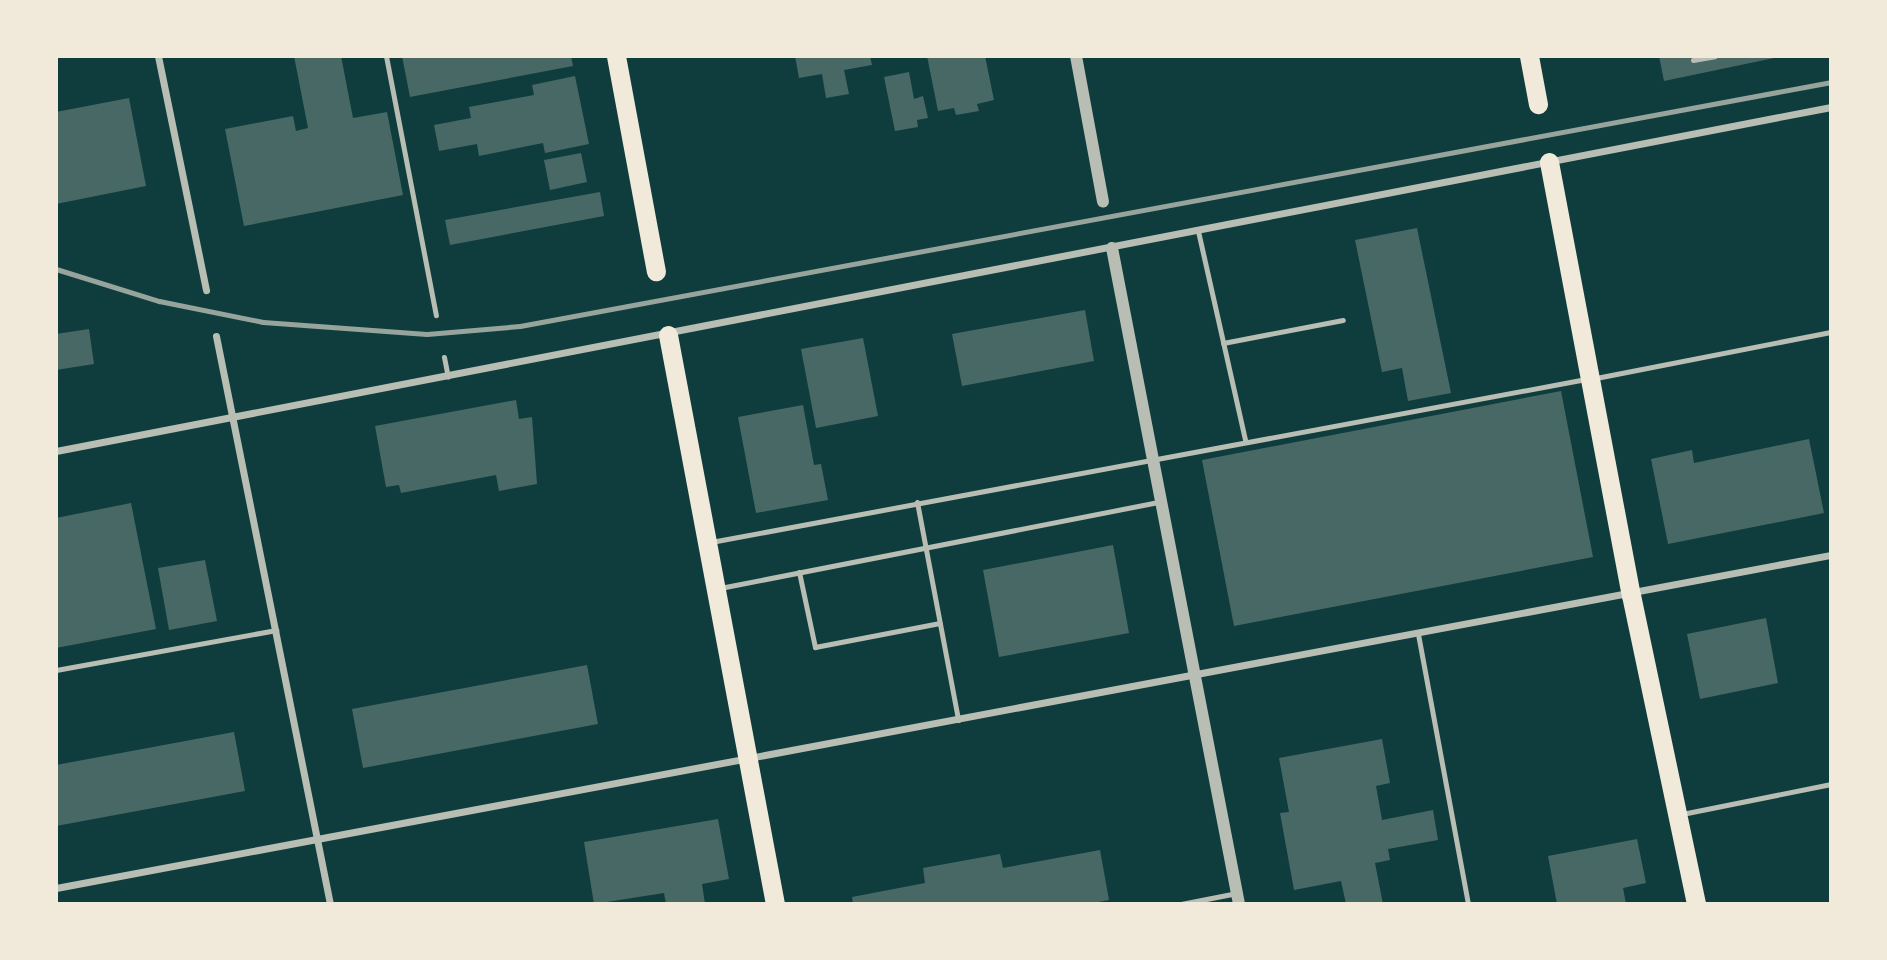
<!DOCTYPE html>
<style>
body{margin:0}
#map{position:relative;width:1887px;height:960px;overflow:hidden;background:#0f3d3e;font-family:Helvetica,sans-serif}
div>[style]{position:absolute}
.building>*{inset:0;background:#486865}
.service>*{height:5px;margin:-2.5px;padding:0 2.5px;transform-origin:2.5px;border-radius:2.5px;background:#b8beb3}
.minor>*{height:7px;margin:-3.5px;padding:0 3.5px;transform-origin:3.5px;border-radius:3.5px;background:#b8beb3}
.tertiary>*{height:12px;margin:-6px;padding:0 6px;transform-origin:6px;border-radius:6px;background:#b8beb3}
.trunk>*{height:19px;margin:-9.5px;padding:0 9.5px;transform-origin:9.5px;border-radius:9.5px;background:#f1e9da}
.rail>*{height:5px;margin:-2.5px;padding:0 2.5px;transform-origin:2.5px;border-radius:2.5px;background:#97a49c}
span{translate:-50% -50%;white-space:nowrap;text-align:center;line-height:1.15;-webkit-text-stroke:5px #f1e9da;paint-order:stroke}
.frame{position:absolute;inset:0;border:58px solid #f1e9da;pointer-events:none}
</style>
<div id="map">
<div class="building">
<i style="clip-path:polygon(294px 56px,341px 56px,353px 118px,387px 112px,403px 195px,244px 226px,225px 129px,293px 116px,296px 131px,308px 128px)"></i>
<i style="clip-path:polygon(402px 56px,571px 56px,573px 66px,410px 97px)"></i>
<i style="clip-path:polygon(795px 56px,870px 56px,872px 65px,844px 70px,849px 94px,826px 98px,822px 74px,799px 78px)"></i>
<i style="clip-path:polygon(927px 56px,985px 56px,994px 100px,977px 104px,979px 111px,956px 115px,954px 108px,938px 111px)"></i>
<i style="clip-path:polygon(1659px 56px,1779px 56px,1779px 57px,1664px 81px)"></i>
<i style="clip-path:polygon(909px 72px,914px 99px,923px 96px,928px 118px,917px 120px,918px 127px,895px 131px,884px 77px)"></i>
<i style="clip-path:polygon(575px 76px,589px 144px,545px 153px,543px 143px,479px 156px,477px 144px,439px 151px,434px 125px,471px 118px,469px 107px,534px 95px,532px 85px)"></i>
<i style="clip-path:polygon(129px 98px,146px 186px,56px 204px,56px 112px)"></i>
<i style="clip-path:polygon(581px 153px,587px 182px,550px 190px,544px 160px)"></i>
<i style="clip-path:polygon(600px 192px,604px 216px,450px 245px,445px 220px)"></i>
<i style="clip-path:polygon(1417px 228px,1451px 393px,1408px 401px,1402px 368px,1382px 372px,1355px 240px)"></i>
<i style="clip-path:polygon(1085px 310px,1094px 361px,962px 386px,952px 334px)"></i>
<i style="clip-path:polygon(89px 329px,94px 364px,56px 370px,56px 334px)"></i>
<i style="clip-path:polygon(863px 338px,878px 416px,816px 428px,801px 349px)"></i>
<i style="clip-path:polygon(1561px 391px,1593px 557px,1234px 626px,1202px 460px)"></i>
<i style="clip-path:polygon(516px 400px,519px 419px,532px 417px,537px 484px,499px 491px,496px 475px,401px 493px,399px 485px,386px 487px,375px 426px)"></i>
<i style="clip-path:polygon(803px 405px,814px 465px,821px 464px,828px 500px,756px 513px,738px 417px)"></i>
<i style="clip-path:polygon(1809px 439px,1824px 513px,1668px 544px,1651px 459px,1692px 450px,1694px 463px)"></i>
<i style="clip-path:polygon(131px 503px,156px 629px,56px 648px,56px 518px)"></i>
<i style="clip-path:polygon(1113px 545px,1129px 633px,999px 657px,983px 570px)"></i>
<i style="clip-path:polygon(205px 560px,217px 621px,169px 630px,158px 568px)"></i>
<i style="clip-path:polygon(1766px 618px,1778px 683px,1700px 699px,1687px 634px)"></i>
<i style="clip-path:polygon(587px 665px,598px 724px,363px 768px,352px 709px)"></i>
<i style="clip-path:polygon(234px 732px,245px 791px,56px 826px,56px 765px)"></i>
<i style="clip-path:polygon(1382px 739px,1390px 783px,1376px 786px,1382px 820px,1433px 810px,1438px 840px,1388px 849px,1390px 860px,1375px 863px,1383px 904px,1346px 904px,1341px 881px,1294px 890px,1280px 813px,1289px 812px,1279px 758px)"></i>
<i style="clip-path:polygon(718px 819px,729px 879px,702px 884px,705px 904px,666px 904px,664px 893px,594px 904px,584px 842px)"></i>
<i style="clip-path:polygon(1637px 839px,1646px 883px,1623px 888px,1626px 904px,1557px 904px,1548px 856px)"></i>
<i style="clip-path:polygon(1100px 850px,1109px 900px,1088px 904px,853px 904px,852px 897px,925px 883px,923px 868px,1000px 854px,1003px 868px)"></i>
</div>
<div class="service">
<i style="left:386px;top:56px;width:264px;rotate:79.1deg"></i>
<i style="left:1693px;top:60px;width:22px;rotate:-10deg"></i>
<i style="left:1198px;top:231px;width:214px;rotate:77.3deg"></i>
<i style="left:1223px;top:343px;width:122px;rotate:-10.9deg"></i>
<i style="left:444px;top:357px;width:20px;rotate:79deg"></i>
<i style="left:1596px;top:378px;width:239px;rotate:-11.1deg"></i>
<i style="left:917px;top:502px;width:222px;rotate:79.3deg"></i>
<i style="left:711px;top:542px;width:890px;rotate:-10.55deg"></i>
<i style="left:799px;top:572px;width:77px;rotate:78deg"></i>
<i style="left:815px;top:647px;width:127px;rotate:-10.9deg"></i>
<i style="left:720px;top:588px;width:448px;rotate:-11.1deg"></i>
<i style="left:1418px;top:634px;width:275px;rotate:79.5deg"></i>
<i style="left:56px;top:670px;width:224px;rotate:-10.3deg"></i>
<i style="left:1682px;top:814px;width:152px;rotate:-11.4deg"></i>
<i style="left:1181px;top:904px;width:57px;rotate:-11.1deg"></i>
</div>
<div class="minor">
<i style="left:158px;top:56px;width:239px;rotate:78.4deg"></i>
<i style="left:216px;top:336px;width:579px;rotate:78.65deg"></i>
<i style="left:56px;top:451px;width:1808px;rotate:-10.97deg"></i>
<i style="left:56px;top:888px;width:1806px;rotate:-10.63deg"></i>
</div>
<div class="tertiary">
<i style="left:1076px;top:56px;width:148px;rotate:79.5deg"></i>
<i style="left:1112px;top:248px;width:668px;rotate:79.04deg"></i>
</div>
<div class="trunk">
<i style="left:616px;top:56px;width:219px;rotate:79.5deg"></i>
<i style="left:1529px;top:56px;width:49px;rotate:79.4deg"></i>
<i style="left:1549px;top:162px;width:441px;rotate:79.3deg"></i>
<i style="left:1631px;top:595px;width:316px;rotate:78.1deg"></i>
<i style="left:668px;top:335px;width:579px;rotate:79.35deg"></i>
</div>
<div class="rail">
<i style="left:56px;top:269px;width:108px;rotate:17.3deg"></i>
<i style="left:159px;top:301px;width:106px;rotate:11.4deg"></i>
<i style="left:263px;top:322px;width:164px;rotate:4.2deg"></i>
<i style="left:427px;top:334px;width:93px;rotate:-4.9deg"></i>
<i style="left:520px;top:326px;width:1334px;rotate:-10.54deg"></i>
</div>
<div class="frame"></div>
</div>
